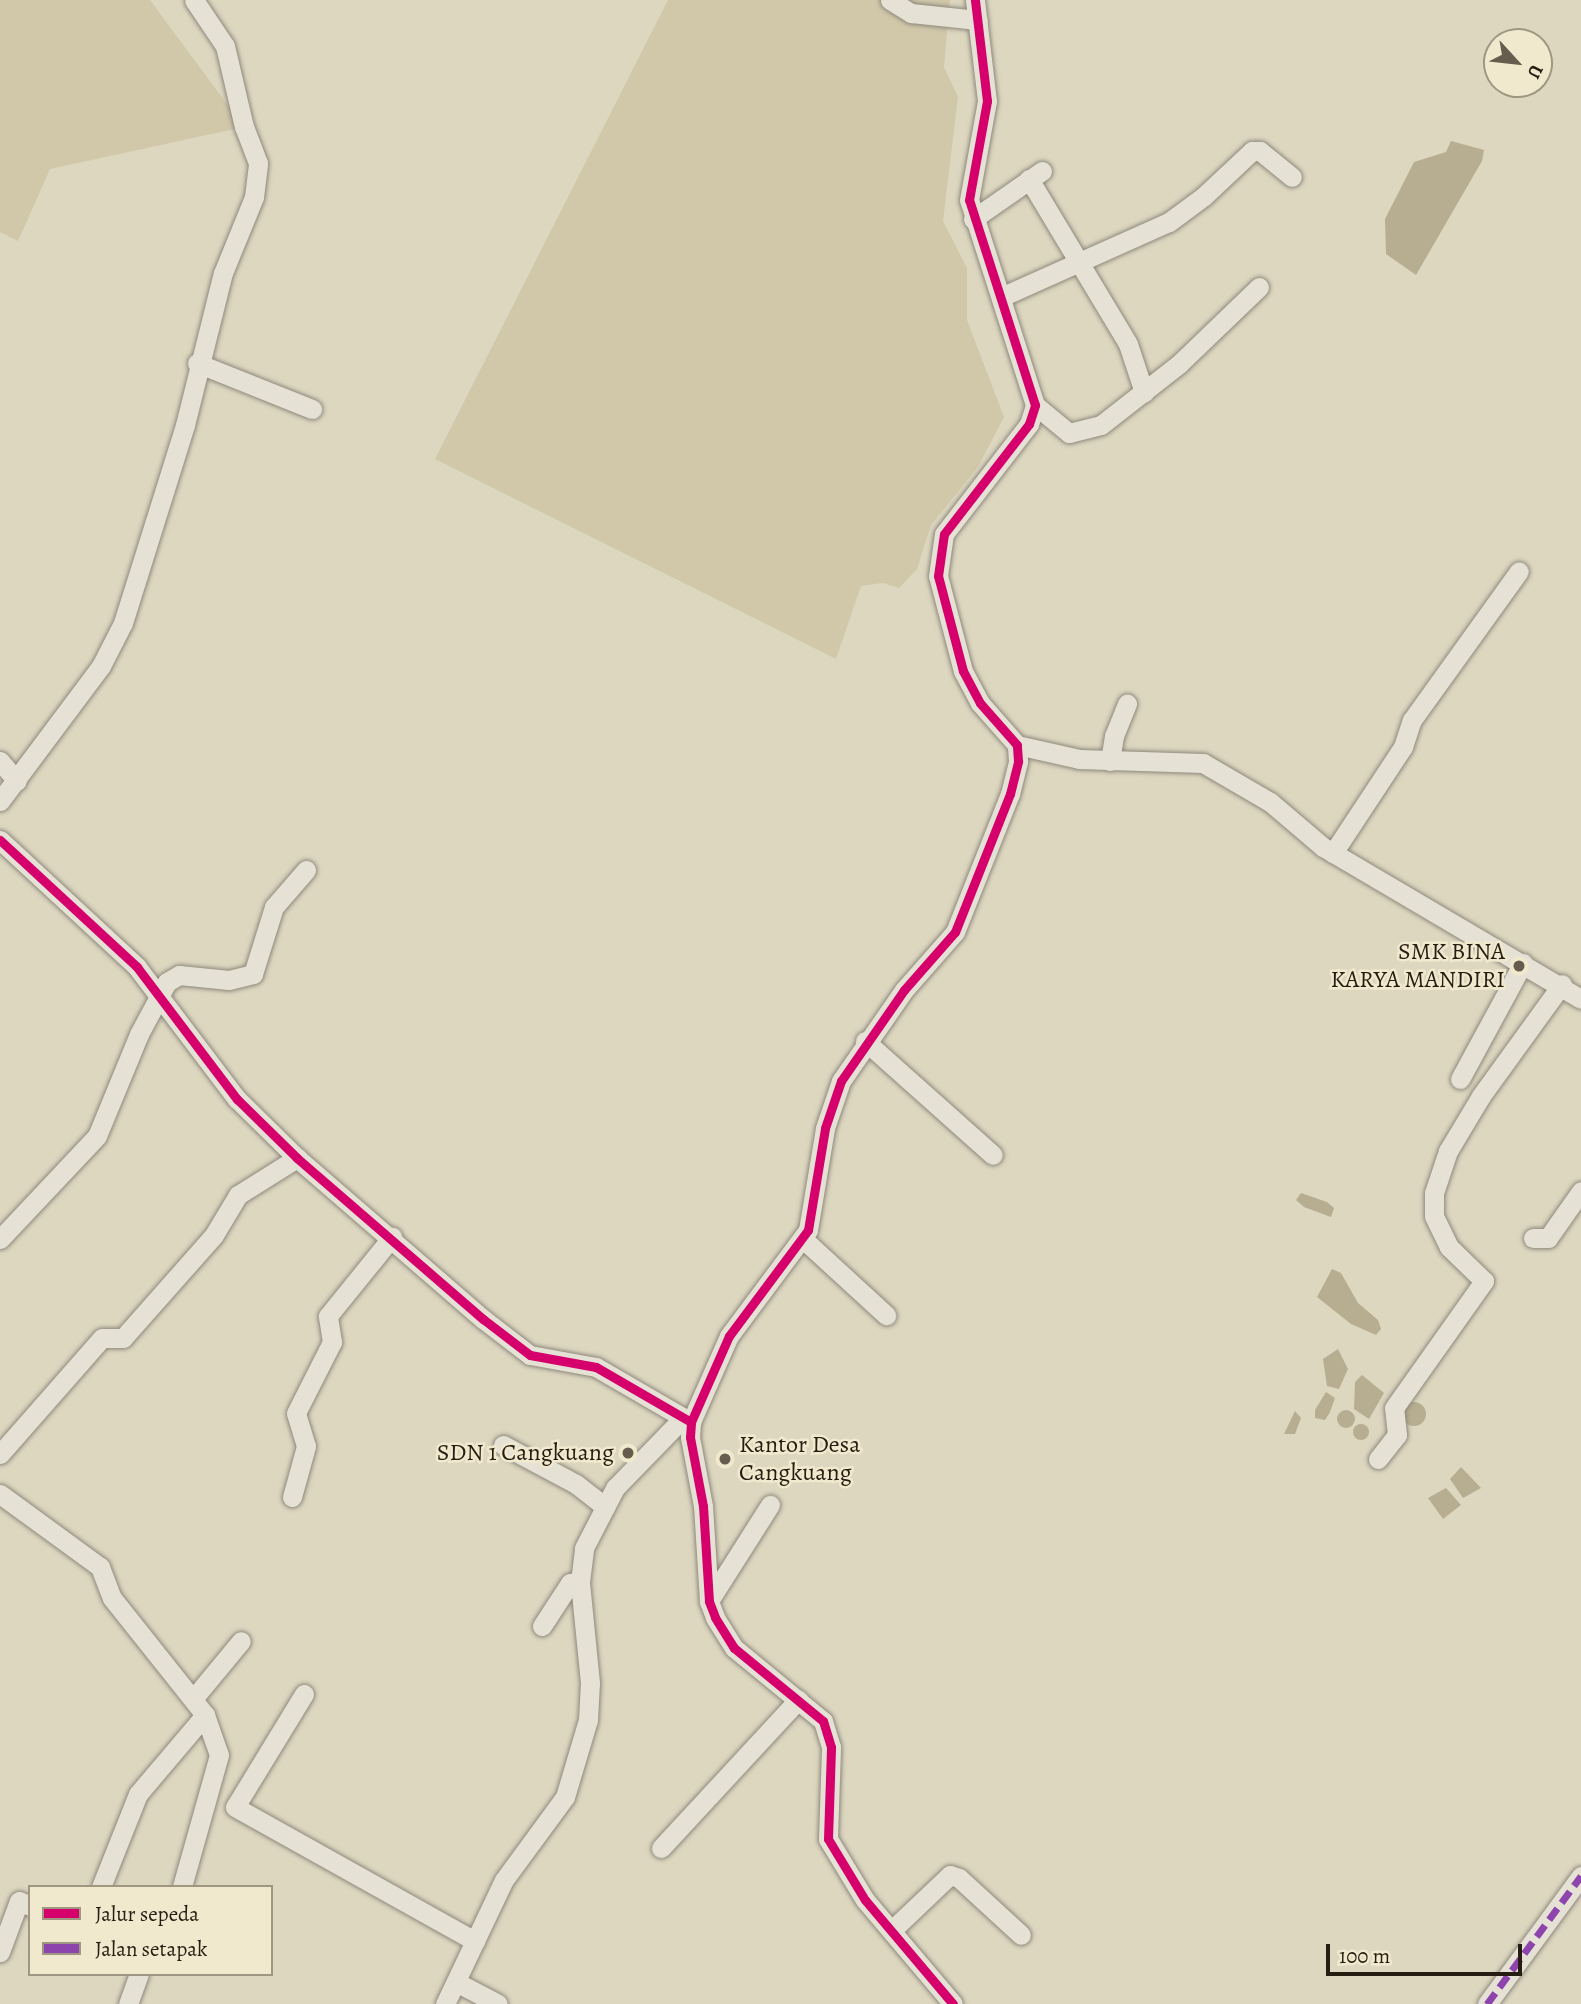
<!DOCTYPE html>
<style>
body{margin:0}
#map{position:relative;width:1581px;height:2004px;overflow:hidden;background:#ddd7c0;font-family:Alegreya,serif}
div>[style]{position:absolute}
.green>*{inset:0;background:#d1c8aa}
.water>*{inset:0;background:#b7ad91}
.round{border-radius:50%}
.roads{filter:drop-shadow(0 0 2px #8e897c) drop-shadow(0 0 2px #8e897c)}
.minor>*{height:19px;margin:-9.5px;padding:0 9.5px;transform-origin:9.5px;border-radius:9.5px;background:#e5e1d5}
.quiet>*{height:7px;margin-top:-3.5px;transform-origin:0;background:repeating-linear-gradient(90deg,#8e44ad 0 14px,transparent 0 21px)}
.cycleway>*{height:9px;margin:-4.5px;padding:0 4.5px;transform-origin:4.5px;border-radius:4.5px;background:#d6006c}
.dots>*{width:19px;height:19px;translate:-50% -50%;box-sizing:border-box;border:4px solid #f1e9ce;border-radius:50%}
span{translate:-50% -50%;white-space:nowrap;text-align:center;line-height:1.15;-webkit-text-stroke:5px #f1e9ce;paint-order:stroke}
.poi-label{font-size:24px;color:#271c11}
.right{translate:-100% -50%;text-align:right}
.left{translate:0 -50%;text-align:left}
.legend{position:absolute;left:28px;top:1885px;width:245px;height:91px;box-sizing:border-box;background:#f1e9ce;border:2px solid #a09782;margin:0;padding:9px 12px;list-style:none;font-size:21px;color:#271c11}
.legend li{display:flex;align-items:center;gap:14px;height:35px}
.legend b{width:35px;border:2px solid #a09782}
.north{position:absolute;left:1483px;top:28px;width:70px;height:70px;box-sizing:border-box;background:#f1e9ce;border:2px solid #a09782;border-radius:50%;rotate:117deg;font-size:19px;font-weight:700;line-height:28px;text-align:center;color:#271c11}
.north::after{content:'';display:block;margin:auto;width:24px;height:32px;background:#675d4e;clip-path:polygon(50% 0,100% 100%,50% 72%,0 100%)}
.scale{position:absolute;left:1326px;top:1944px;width:196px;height:32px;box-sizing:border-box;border:4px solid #271c11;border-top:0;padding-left:9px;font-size:21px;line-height:24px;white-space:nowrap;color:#271c11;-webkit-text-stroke:5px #f1e9ce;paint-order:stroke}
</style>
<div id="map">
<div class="green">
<i style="clip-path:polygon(0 0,150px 0,244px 127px,50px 169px,18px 241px,0 232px)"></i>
<i style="clip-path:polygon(668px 0,950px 0,944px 67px,958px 97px,943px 221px,967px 268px,967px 320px,1004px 417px,978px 467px,931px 525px,917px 569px,899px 588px,883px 583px,861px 586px,836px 659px,435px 459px)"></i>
</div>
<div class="water">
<i style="clip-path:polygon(1451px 141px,1484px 150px,1482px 161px,1416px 275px,1386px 254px,1385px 219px,1414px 162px,1446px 152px)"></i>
<i style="clip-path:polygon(1301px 1193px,1327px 1202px,1334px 1208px,1331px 1217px,1304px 1207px,1296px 1200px)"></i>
<i style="clip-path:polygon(1332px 1269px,1341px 1273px,1358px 1303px,1378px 1320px,1381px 1329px,1376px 1335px,1351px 1324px,1317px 1297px)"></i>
<i style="clip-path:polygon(1338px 1349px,1348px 1369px,1339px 1389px,1327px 1386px,1323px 1359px)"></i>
<i style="clip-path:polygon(1362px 1375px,1384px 1393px,1369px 1419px,1354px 1409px,1355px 1382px)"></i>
<i style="clip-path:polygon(1326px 1392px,1335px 1398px,1330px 1412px,1325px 1420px,1315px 1418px,1315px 1410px)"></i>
<i class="round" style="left:1402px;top:1402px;width:24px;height:24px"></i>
<i class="round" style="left:1337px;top:1410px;width:18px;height:18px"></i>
<i style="clip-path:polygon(1295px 1411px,1301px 1418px,1295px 1434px,1284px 1434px)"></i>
<i class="round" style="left:1353px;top:1424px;width:16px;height:16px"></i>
<i style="clip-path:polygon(1461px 1467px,1481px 1488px,1463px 1498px,1450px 1479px)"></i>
<i style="clip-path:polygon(1446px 1488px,1461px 1505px,1443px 1519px,1428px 1498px)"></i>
</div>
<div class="roads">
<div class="minor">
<i style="left:890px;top:0;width:25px;rotate:32deg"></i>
<i style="left:911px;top:13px;width:67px;rotate:6deg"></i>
<i style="left:1029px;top:179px;width:192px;rotate:59deg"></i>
<i style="left:1128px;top:344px;width:51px;rotate:71.6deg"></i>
<i style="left:973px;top:219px;width:84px;rotate:-34.8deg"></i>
<i style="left:1001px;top:297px;width:184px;rotate:-24.1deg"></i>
<i style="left:1169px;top:222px;width:44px;rotate:-36.6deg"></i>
<i style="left:1204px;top:196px;width:66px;rotate:-43.2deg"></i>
<i style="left:1252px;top:151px;width:8px"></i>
<i style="left:1260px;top:151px;width:41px;rotate:39.1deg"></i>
<i style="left:197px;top:363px;width:124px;rotate:21.8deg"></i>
<i style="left:1035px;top:405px;width:44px;rotate:39.5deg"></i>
<i style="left:1069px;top:433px;width:33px;rotate:-14deg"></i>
<i style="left:1101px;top:425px;width:99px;rotate:-38deg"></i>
<i style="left:1179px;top:364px;width:111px;rotate:-43.9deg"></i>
<i style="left:1017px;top:745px;width:64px;rotate:12.7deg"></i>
<i style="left:1079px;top:759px;width:124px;rotate:1.8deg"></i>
<i style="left:1203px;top:763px;width:78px;rotate:30.2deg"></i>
<i style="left:1270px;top:802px;width:70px;rotate:40.3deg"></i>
<i style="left:1323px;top:847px;width:299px;rotate:30.5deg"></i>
<i style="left:0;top:761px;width:26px;rotate:50deg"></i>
<i style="left:1110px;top:761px;width:25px;rotate:-81deg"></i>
<i style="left:1114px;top:736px;width:35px;rotate:-68deg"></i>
<i style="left:0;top:801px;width:169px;rotate:-53.2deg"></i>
<i style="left:101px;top:666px;width:48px;rotate:-62.9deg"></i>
<i style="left:123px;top:623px;width:207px;rotate:-72.6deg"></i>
<i style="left:185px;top:425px;width:157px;rotate:-76deg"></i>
<i style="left:223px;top:273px;width:82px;rotate:-67.8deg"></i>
<i style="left:254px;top:197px;width:34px;rotate:-83deg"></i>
<i style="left:258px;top:163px;width:39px;rotate:-111deg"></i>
<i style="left:244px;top:127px;width:83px;rotate:-103.2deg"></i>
<i style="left:225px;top:46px;width:55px;rotate:-124deg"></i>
<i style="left:0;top:840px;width:187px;rotate:42.8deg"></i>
<i style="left:137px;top:967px;width:166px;rotate:52.9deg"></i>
<i style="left:237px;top:1099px;width:84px;rotate:44.5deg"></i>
<i style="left:297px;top:1158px;width:246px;rotate:40.9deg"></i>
<i style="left:483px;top:1319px;width:59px;rotate:37.5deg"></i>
<i style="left:530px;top:1355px;width:67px;rotate:10.3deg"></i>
<i style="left:596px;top:1367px;width:110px;rotate:30.1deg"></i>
<i style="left:1333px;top:853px;width:127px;rotate:-56.6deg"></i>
<i style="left:1403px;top:747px;width:28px;rotate:-72deg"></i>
<i style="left:1412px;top:720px;width:183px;rotate:-54.3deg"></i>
<i style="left:865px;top:1041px;width:171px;rotate:41.7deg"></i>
<i style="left:1460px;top:1079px;width:132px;rotate:-61.5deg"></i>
<i style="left:1533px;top:1238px;width:15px"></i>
<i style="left:1548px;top:1238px;width:57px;rotate:-54.9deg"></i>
<i style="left:0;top:1239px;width:141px;rotate:-46.7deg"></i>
<i style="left:97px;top:1136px;width:110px;rotate:-67.6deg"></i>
<i style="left:139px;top:1034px;width:59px;rotate:-61.7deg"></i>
<i style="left:167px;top:982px;width:14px;rotate:-30deg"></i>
<i style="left:179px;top:975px;width:50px;rotate:5.7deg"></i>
<i style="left:229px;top:980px;width:25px;rotate:-14deg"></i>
<i style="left:253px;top:974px;width:70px;rotate:-72.6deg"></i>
<i style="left:274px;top:907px;width:49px;rotate:-49.1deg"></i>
<i style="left:803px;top:1239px;width:113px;rotate:42.5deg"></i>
<i style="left:503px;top:1445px;width:83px;rotate:28.1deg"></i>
<i style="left:576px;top:1484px;width:37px;rotate:38deg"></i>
<i style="left:0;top:1454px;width:154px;rotate:-48.7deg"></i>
<i style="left:102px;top:1338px;width:21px"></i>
<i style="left:123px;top:1338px;width:137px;rotate:-48.5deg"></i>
<i style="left:214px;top:1235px;width:47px;rotate:-59deg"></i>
<i style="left:238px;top:1195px;width:70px;rotate:-32.1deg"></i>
<i style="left:1378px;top:1459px;width:31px;rotate:-52deg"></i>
<i style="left:1397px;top:1435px;width:27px;rotate:-96deg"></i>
<i style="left:1394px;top:1408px;width:156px;rotate:-54.7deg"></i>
<i style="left:1484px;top:1281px;width:49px;rotate:-135.8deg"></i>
<i style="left:1449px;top:1247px;width:34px;rotate:-116deg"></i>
<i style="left:1434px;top:1216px;width:23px;rotate:-90deg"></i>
<i style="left:1434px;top:1193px;width:44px;rotate:-71.6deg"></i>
<i style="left:1448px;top:1151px;width:64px;rotate:-59deg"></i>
<i style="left:1481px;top:1096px;width:138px;rotate:-54.1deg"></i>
<i style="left:0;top:1494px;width:124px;rotate:36.1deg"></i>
<i style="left:100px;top:1567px;width:33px;rotate:69deg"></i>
<i style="left:112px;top:1598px;width:149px;rotate:51.5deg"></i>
<i style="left:205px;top:1715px;width:42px;rotate:70.7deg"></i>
<i style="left:219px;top:1755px;width:137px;rotate:105.7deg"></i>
<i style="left:292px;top:1497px;width:53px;rotate:-74.6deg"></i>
<i style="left:306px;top:1446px;width:34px;rotate:-107deg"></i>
<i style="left:296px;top:1413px;width:80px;rotate:-63.1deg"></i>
<i style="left:332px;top:1342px;width:26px;rotate:-99deg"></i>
<i style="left:328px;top:1316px;width:102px;rotate:-51deg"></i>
<i style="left:709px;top:1601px;width:114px;rotate:-57.6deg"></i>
<i style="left:542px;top:1626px;width:51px;rotate:-56.9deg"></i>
<i style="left:570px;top:1583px;width:10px;rotate:-6deg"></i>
<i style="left:304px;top:1694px;width:132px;rotate:121.4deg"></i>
<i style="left:235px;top:1807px;width:275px;rotate:29.2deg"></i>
<i style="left:193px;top:1699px;width:75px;rotate:-50.4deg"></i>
<i style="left:661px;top:1848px;width:202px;rotate:-47.2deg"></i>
<i style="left:101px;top:1887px;width:100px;rotate:-68.3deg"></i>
<i style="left:138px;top:1794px;width:104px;rotate:-49.7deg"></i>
<i style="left:892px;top:1930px;width:80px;rotate:-43.5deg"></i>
<i style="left:950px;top:1875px;width:9px;rotate:18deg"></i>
<i style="left:959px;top:1878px;width:84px;rotate:42.6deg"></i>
<i style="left:0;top:1952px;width:54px;rotate:-69.6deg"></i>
<i style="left:19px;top:1901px;width:12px;rotate:24deg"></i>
<i style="left:456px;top:1982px;width:47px;rotate:27.6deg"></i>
<i style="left:128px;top:2004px;width:32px;rotate:-70deg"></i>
<i style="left:445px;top:2004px;width:137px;rotate:-64.6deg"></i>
<i style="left:504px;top:1880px;width:103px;rotate:-53.7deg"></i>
<i style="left:565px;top:1797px;width:80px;rotate:-73.4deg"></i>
<i style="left:588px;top:1720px;width:37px;rotate:-87deg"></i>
<i style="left:590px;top:1683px;width:101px;rotate:-95.7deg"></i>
<i style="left:580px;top:1582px;width:34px;rotate:-83deg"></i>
<i style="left:584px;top:1548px;width:68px;rotate:-62.7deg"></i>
<i style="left:615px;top:1488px;width:98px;rotate:-45.8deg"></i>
<i style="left:953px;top:2004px;width:136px;rotate:-130.2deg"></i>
<i style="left:865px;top:1900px;width:71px;rotate:-121.2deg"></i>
<i style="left:828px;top:1839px;width:92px;rotate:-88.1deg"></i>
<i style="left:831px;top:1747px;width:27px;rotate:-107deg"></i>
<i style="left:823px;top:1721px;width:115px;rotate:-140.6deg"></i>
<i style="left:734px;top:1648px;width:36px;rotate:-122deg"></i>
<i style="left:715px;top:1617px;width:17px;rotate:-111deg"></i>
<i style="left:709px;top:1601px;width:95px;rotate:-93.6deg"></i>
<i style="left:703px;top:1506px;width:70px;rotate:-100.7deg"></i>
<i style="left:690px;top:1437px;width:15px;rotate:-86deg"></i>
<i style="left:691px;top:1422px;width:94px;rotate:-66.2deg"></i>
<i style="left:729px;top:1336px;width:132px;rotate:-53.3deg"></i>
<i style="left:808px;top:1230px;width:103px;rotate:-80.5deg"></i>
<i style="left:825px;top:1128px;width:50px;rotate:-71.2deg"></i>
<i style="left:841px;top:1081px;width:111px;rotate:-55.3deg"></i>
<i style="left:904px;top:990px;width:77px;rotate:-48.7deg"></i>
<i style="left:955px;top:932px;width:149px;rotate:-68.3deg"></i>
<i style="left:1010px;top:794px;width:34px;rotate:-76deg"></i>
<i style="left:1018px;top:761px;width:16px;rotate:-94deg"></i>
<i style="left:1017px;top:745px;width:56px;rotate:-131.4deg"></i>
<i style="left:980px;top:703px;width:36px;rotate:-118deg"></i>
<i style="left:963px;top:671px;width:98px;rotate:-104.7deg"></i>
<i style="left:938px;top:576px;width:42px;rotate:-81.9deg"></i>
<i style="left:944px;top:534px;width:139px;rotate:-52.3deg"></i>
<i style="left:1029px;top:424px;width:20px;rotate:-72deg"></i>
<i style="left:1035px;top:405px;width:215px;rotate:-107.8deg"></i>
<i style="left:969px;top:200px;width:101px;rotate:-79.7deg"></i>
<i style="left:987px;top:101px;width:102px;rotate:-96.8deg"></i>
<i style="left:1487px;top:2004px;width:159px;rotate:-53.7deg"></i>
</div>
</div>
<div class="quiet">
<i style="left:1487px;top:2004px;width:159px;rotate:-53.7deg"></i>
</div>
<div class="cycleway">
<i style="left:0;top:840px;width:187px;rotate:42.8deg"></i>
<i style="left:137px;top:967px;width:166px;rotate:52.9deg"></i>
<i style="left:237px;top:1099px;width:84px;rotate:44.5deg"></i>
<i style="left:297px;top:1158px;width:246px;rotate:40.9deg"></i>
<i style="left:483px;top:1319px;width:59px;rotate:37.5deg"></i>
<i style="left:530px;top:1355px;width:67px;rotate:10.3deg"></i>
<i style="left:596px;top:1367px;width:110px;rotate:30.1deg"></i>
<i style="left:953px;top:2004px;width:136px;rotate:-130.2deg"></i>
<i style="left:865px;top:1900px;width:71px;rotate:-121.2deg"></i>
<i style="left:828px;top:1839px;width:92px;rotate:-88.1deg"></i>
<i style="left:831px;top:1747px;width:27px;rotate:-107deg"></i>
<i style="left:823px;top:1721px;width:115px;rotate:-140.6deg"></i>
<i style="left:734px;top:1648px;width:36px;rotate:-122deg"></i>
<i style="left:715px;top:1617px;width:17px;rotate:-111deg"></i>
<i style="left:709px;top:1601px;width:95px;rotate:-93.6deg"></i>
<i style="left:703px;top:1506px;width:70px;rotate:-100.7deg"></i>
<i style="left:690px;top:1437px;width:15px;rotate:-86deg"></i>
<i style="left:691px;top:1422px;width:94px;rotate:-66.2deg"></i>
<i style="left:729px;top:1336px;width:132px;rotate:-53.3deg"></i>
<i style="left:808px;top:1230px;width:103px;rotate:-80.5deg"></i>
<i style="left:825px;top:1128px;width:50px;rotate:-71.2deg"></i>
<i style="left:841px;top:1081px;width:111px;rotate:-55.3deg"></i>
<i style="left:904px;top:990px;width:77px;rotate:-48.7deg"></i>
<i style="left:955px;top:932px;width:149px;rotate:-68.3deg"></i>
<i style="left:1010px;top:794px;width:34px;rotate:-76deg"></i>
<i style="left:1018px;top:761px;width:16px;rotate:-94deg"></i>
<i style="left:1017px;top:745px;width:56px;rotate:-131.4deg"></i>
<i style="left:980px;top:703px;width:36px;rotate:-118deg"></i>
<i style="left:963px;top:671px;width:98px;rotate:-104.7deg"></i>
<i style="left:938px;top:576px;width:42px;rotate:-81.9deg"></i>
<i style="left:944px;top:534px;width:139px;rotate:-52.3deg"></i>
<i style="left:1029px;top:424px;width:20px;rotate:-72deg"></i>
<i style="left:1035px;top:405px;width:215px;rotate:-107.8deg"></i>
<i style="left:969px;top:200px;width:101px;rotate:-79.7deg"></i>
<i style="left:987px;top:101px;width:102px;rotate:-96.8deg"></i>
</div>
<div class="dots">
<i style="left:1519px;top:966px;background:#675d4e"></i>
<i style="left:628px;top:1453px;background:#675d4e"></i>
<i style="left:725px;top:1459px;background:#675d4e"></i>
</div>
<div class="poi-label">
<span class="right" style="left:1505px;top:966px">SMK BINA<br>KARYA MANDIRI</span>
<span class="left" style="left:739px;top:1459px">Kantor Desa<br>Cangkuang</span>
<span class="right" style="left:614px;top:1453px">SDN 1 Cangkuang</span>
</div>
<ul class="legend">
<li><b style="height:9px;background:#d6006c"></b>Jalur sepeda</li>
<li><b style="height:9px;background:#8e44ad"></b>Jalan setapak</li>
</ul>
<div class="north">U</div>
<div class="scale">100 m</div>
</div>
